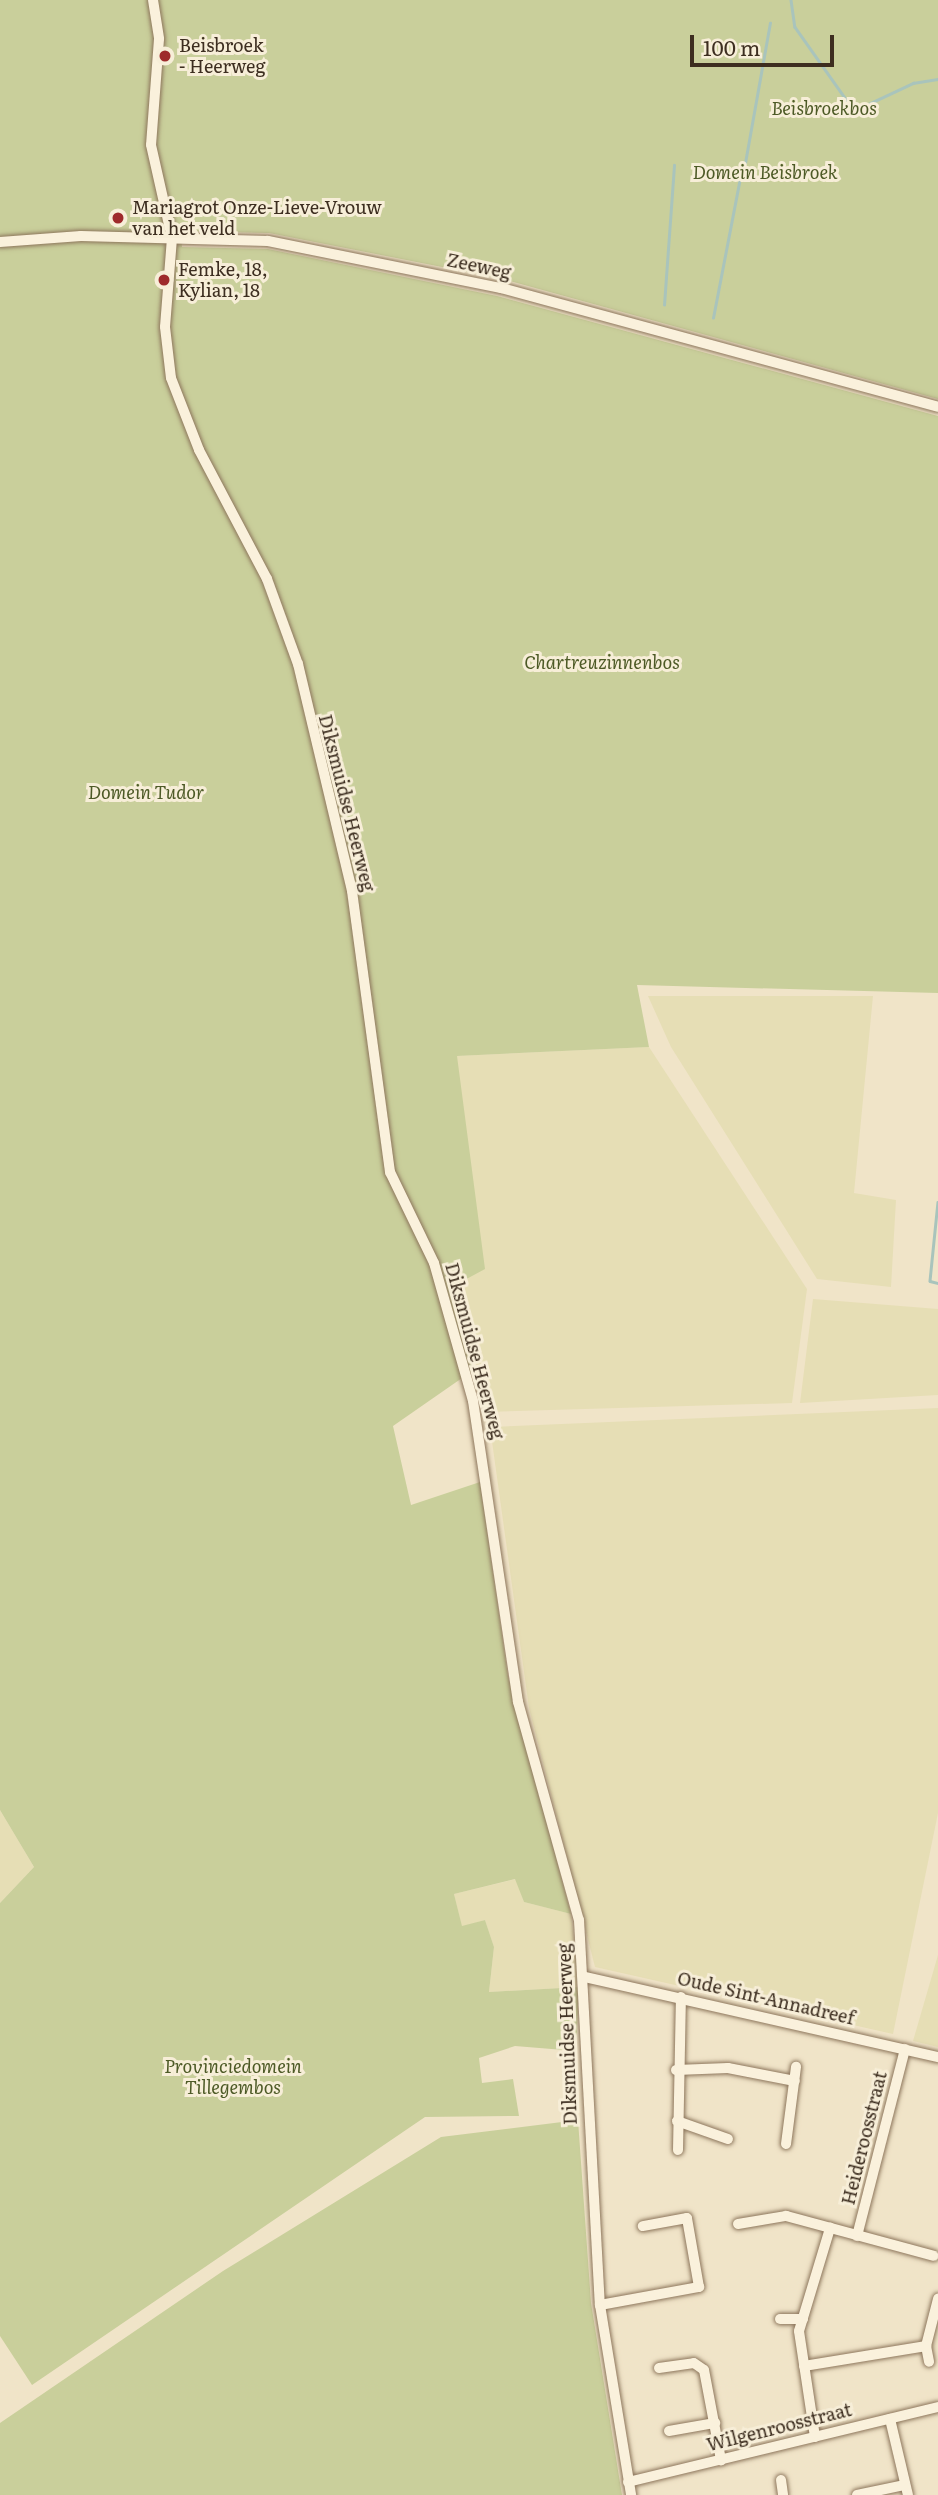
<!DOCTYPE html>
<style>
body{margin:0}
#map{position:relative;width:938px;height:2495px;overflow:hidden;background:#f0e4c8;font-family:Literata,serif}
div>[style]{position:absolute}
.farmland>*{inset:0;background:#e6deb5}
.green>*{inset:0;background:#c9cf9b}
.stream>*{height:2.5px;margin:-1.25px;padding:0 1.25px;transform-origin:1.25px;border-radius:1.25px;background:#a9c4bc}
.roads{filter:drop-shadow(0 0 2px #8d765c) drop-shadow(0 0 2px #8d765c)}
.street>*{height:10px;margin:-5px;padding:0 5px;transform-origin:5px;border-radius:5px;background:#faf1dc}
.dots>*{width:19px;height:19px;translate:-50% -50%;box-sizing:border-box;border:4px solid #f7eed8;border-radius:50%}
span{translate:-50% -50%;white-space:nowrap;text-align:center;line-height:1.15;-webkit-text-stroke:6px #f7eed8;paint-order:stroke}
.poi-label{font-size:18px;color:#3d2e20}
.left{translate:0 -50%;text-align:left}
.park-label{font-size:18px;color:#4d5a26;font-style:italic}
.street-label{font-size:18px;color:#3d2e20}
.scale{position:absolute;left:690px;top:35px;width:144px;height:32px;box-sizing:border-box;border:4px solid #3d2e20;border-top:0;padding-left:9px;font-size:21px;line-height:24px;white-space:nowrap;color:#3d2e20;-webkit-text-stroke:5px #f7eed8;paint-order:stroke}
</style>
<div id="map">
<div class="farmland">
<i style="clip-path:polygon(648px 996px,873px 996px,854px 1193px,896px 1200px,891px 1287px,817px 1279px,671px 1047px)"></i>
<i style="clip-path:polygon(649px 1047px,807px 1289px,792px 1403px,486px 1412px,459px 1283px,457px 1056px)"></i>
<i style="clip-path:polygon(813px 1299px,938px 1309px,938px 1395px,800px 1403px)"></i>
<i style="clip-path:polygon(938px 1408px,938px 1813px,893px 2034px,595px 1967px,529px 1708px,490px 1427px)"></i>
<i style="clip-path:polygon(0 1810px,34px 1867px,0 1903px)"></i>
<i style="clip-path:polygon(516px 1879px,524px 1902px,571px 1914px,579px 1987px,489px 1992px,494px 1947px,485px 1920px,462px 1927px,454px 1894px)"></i>
<i style="clip-path:polygon(938px 1955px,938px 2047px,913px 2041px)"></i>
</div>
<div class="green">
<i style="clip-path:polygon(0 0,938px 0,938px 399px,503px 279px,269px 233px,181px 231px,182px 247px,268px 249px,497px 296px,938px 416px,938px 993px,637px 985px,649px 1047px,457px 1056px,485px 1269px,459px 1283px,475px 1369px,393px 1426px,411px 1505px,480px 1482px,508px 1676px,571px 1914px,524px 1902px,515px 1879px,454px 1894px,462px 1926px,485px 1920px,494px 1947px,489px 1992px,579px 1987px,576px 2051px,515px 2046px,479px 2058px,482px 2083px,513px 2079px,519px 2116px,425px 2117px,32px 2385px,0 2336px,0 1903px,34px 1867px,0 1810px)"></i>
<i style="clip-path:polygon(578px 2120px,591px 2303px,622px 2495px,0 2495px,0 2423px,223px 2271px,441px 2137px)"></i>
</div>
<div class="stream">
<i style="left:791px;top:0;width:27px;rotate:82deg"></i>
<i style="left:795px;top:27px;width:95px;rotate:54.8deg"></i>
<i style="left:850px;top:105px;width:10px;rotate:17deg"></i>
<i style="left:860px;top:108px;width:59px;rotate:-25.3deg"></i>
<i style="left:913px;top:83px;width:25px;rotate:-9deg"></i>
<i style="left:745px;top:163px;width:142px;rotate:-79.9deg"></i>
<i style="left:664px;top:305px;width:140px;rotate:-85.9deg"></i>
<i style="left:713px;top:318px;width:143px;rotate:-79.1deg"></i>
<i style="left:938px;top:1202px;width:79px;rotate:95.8deg"></i>
<i style="left:930px;top:1281px;width:8px;rotate:14deg"></i>
</div>
<div class="roads">
<div class="street">
<i style="left:153px;top:0;width:39px;rotate:81deg"></i>
<i style="left:159px;top:39px;width:106px;rotate:94.3deg"></i>
<i style="left:151px;top:145px;width:95px;rotate:77.3deg"></i>
<i style="left:172px;top:238px;width:89px;rotate:94.5deg"></i>
<i style="left:165px;top:327px;width:51px;rotate:83.3deg"></i>
<i style="left:171px;top:378px;width:77px;rotate:68.7deg"></i>
<i style="left:199px;top:450px;width:146px;rotate:62.2deg"></i>
<i style="left:267px;top:579px;width:90px;rotate:70deg"></i>
<i style="left:298px;top:664px;width:233px;rotate:76.6deg"></i>
<i style="left:352px;top:891px;width:284px;rotate:82.3deg"></i>
<i style="left:390px;top:1172px;width:101px;rotate:64.2deg"></i>
<i style="left:434px;top:1263px;width:143px;rotate:74.2deg"></i>
<i style="left:473px;top:1401px;width:304px;rotate:81.5deg"></i>
<i style="left:518px;top:1702px;width:226px;rotate:74.4deg"></i>
<i style="left:579px;top:1920px;width:386px;rotate:86.9deg"></i>
<i style="left:600px;top:2305px;width:193px;rotate:80.7deg"></i>
<i style="left:0;top:242px;width:81px;rotate:-4.2deg"></i>
<i style="left:81px;top:236px;width:187px;rotate:1.5deg"></i>
<i style="left:268px;top:241px;width:238px;rotate:11.4deg"></i>
<i style="left:501px;top:288px;width:453px;rotate:15.2deg"></i>
<i style="left:585px;top:1977px;width:362px;rotate:12.8deg"></i>
<i style="left:676px;top:2070px;width:52px;rotate:-2.2deg"></i>
<i style="left:728px;top:2068px;width:68px;rotate:11deg"></i>
<i style="left:677px;top:2121px;width:54px;rotate:19.4deg"></i>
<i style="left:786px;top:2144px;width:78px;rotate:-82.6deg"></i>
<i style="left:678px;top:2150px;width:153px;rotate:-88.9deg"></i>
<i style="left:738px;top:2224px;width:49px;rotate:-9.5deg"></i>
<i style="left:786px;top:2216px;width:153px;rotate:15.1deg"></i>
<i style="left:857px;top:2236px;width:193px;rotate:-75.6deg"></i>
<i style="left:600px;top:2305px;width:101px;rotate:-10.3deg"></i>
<i style="left:699px;top:2287px;width:70px;rotate:-99.9deg"></i>
<i style="left:687px;top:2218px;width:45px;rotate:169.7deg"></i>
<i style="left:780px;top:2319px;width:23px"></i>
<i style="left:926px;top:2346px;width:16px;rotate:79deg"></i>
<i style="left:804px;top:2366px;width:124px;rotate:-9.3deg"></i>
<i style="left:926px;top:2346px;width:49px;rotate:-75.7deg"></i>
<i style="left:659px;top:2368px;width:35px;rotate:-8deg"></i>
<i style="left:694px;top:2363px;width:12px;rotate:35deg"></i>
<i style="left:704px;top:2370px;width:92px;rotate:79.3deg"></i>
<i style="left:890px;top:2419px;width:78px;rotate:76.7deg"></i>
<i style="left:669px;top:2431px;width:47px;rotate:-9.9deg"></i>
<i style="left:815px;top:2437px;width:107px;rotate:-98.6deg"></i>
<i style="left:799px;top:2331px;width:108px;rotate:-73.2deg"></i>
<i style="left:781px;top:2480px;width:15px;rotate:82deg"></i>
<i style="left:628px;top:2482px;width:319px;rotate:-13.6deg"></i>
<i style="left:857px;top:2495px;width:49px;rotate:-11.8deg"></i>
</div>
</div>
<div class="dots">
<i style="left:165px;top:56px;background:#9e2a2b"></i>
<i style="left:118px;top:218px;background:#9e2a2b"></i>
<i style="left:164px;top:280px;background:#9e2a2b"></i>
</div>
<div class="poi-label">
<span class="left" style="left:179px;top:56px">Beisbroek<br>- Heerweg</span>
<span class="left" style="left:132px;top:218px">Mariagrot Onze-Lieve-Vrouw<br>van het veld</span>
<span class="left" style="left:178px;top:280px">Femke, 18,<br>Kylian, 18</span>
</div>
<div class="park-label">
<span style="left:824px;top:108px">Beisbroekbos</span>
<span style="left:765px;top:172px">Domein Beisbroek</span>
<span style="left:602px;top:662px">Chartreuzinnenbos</span>
<span style="left:146px;top:792px">Domein Tudor</span>
<span style="left:233px;top:2077px">Provinciedomein<br>Tillegembos</span>
</div>
<div class="street-label">
<span style="left:479px;top:266px;rotate:12deg">Zeeweg</span>
<span style="left:347px;top:803px;rotate:76deg">Diksmuidse Heerweg</span>
<span style="left:475px;top:1351px;rotate:75deg">Diksmuidse Heerweg</span>
<span style="left:766px;top:1998px;rotate:13deg">Oude Sint-Annadreef</span>
<span style="left:567px;top:2034px;rotate:-92deg">Diksmuidse Heerweg</span>
<span style="left:864px;top:2138px;rotate:-76deg">Heideroosstraat</span>
<span style="left:779px;top:2427px;rotate:-14deg">Wilgenroosstraat</span>
</div>
<div class="scale">100 m</div>
</div>
